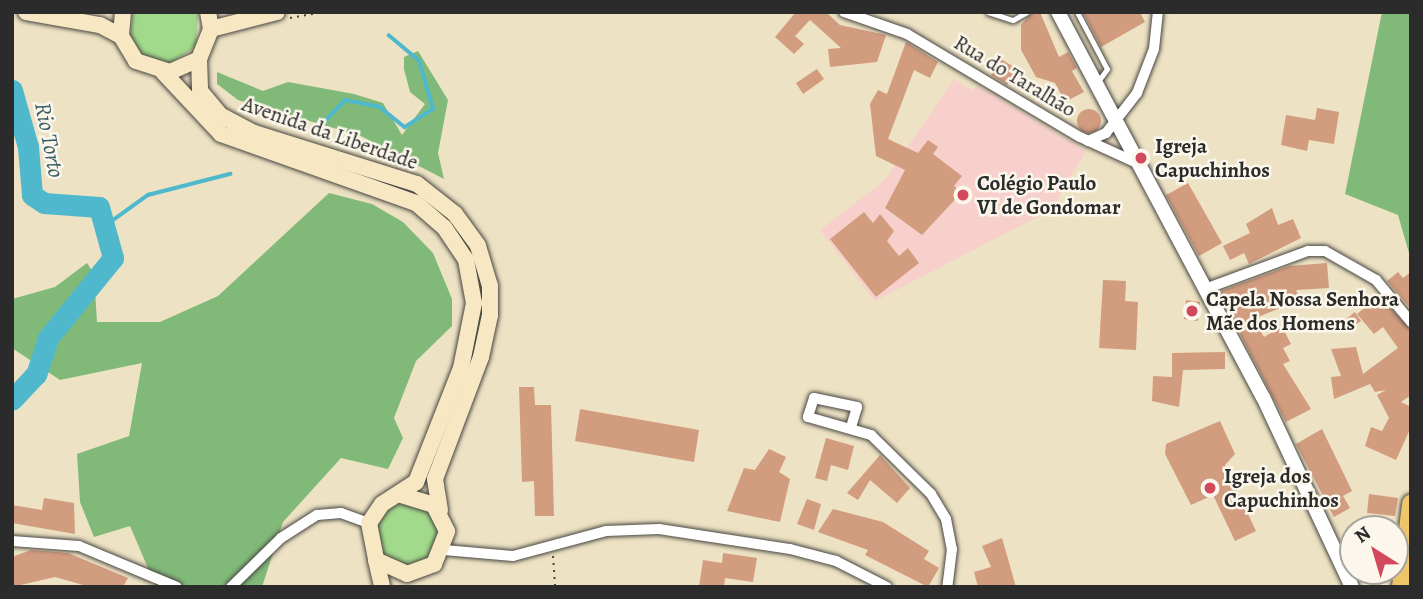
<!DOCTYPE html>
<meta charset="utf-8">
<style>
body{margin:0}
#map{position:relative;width:1423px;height:599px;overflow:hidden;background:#ede2c3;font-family:Alegreya,serif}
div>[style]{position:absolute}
.built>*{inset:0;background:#f7d0cc}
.green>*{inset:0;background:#a2da8c}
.round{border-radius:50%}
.forest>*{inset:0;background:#81ba78}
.stream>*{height:3.5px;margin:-1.75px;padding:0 1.75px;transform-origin:1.75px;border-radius:1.75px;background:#4fb8cd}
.river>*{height:21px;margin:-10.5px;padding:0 10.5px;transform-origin:10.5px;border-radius:10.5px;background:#4fb8cd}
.building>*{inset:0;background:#d29c7f}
.path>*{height:2px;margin-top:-1px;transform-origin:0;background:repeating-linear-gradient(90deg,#484642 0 2px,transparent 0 7px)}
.roads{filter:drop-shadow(0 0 2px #484642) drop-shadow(0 0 2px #484642)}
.service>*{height:5px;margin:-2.5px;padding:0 2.5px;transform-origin:2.5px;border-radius:2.5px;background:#fff}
.minor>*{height:10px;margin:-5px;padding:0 5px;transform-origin:5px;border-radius:5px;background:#fff}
.tertiary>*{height:14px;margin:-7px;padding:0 7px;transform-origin:7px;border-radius:7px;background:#fff}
.secondary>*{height:16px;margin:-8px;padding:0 8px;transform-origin:8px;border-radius:8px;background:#f7e8c3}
.primary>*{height:18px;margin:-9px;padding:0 9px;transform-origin:9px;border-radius:9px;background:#ecc669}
.dots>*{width:19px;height:19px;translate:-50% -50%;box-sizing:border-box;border:4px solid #fbf7ec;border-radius:50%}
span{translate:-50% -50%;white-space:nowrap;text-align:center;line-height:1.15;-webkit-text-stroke:5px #fbf7ec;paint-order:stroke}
.street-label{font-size:21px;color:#2b2b2b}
.poi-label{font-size:21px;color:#2b2b2b;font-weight:700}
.left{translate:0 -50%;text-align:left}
.water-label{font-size:23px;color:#385c64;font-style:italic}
.frame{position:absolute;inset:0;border:14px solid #2b2b2b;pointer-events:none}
.north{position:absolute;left:1339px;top:515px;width:70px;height:70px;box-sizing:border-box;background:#fbf7ec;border:2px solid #a8a59f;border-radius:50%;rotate:323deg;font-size:19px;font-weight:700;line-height:28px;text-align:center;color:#2b2b2b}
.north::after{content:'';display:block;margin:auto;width:24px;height:32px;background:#d1495b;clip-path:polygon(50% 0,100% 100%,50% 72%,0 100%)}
</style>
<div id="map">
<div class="built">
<i style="clip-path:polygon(954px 79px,972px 90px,978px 86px,1086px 151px,1051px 210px,875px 301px,820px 230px,885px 180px)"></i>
</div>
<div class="green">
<i style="clip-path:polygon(133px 12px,198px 12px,196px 47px,166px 65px,143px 57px,130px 38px)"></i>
<i class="round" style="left:376px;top:503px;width:62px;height:62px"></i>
</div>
<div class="forest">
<i style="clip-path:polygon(1382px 12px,1411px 12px,1411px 260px,1398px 215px,1345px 194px)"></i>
<i style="clip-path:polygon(418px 51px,448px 100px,438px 153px,444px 179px,361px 136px,238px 100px,217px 84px,217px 72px,263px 91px,288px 82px,354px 94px,383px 103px,402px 135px,425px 104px,410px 92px,404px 69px,404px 57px)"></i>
<i style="clip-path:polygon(329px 193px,372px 204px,403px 222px,433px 253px,452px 299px,452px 326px,416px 361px,394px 418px,403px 438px,388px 469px,341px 458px,283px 522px,262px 587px,156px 587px,130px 526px,94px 537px,80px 502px,77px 454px,129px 436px,142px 363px,60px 380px,12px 348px,12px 299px,55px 287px,87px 263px,94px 274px,97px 322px,160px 322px,218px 296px)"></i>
</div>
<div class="stream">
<i style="left:323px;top:123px;width:32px;rotate:-46deg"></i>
<i style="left:345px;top:100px;width:36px;rotate:11deg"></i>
<i style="left:380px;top:107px;width:32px;rotate:39deg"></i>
<i style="left:405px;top:127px;width:33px;rotate:-33deg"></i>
<i style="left:433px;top:109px;width:50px;rotate:-106.3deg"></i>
<i style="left:419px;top:61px;width:39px;rotate:-140deg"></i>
<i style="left:105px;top:226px;width:53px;rotate:-35.8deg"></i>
<i style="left:148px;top:195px;width:85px;rotate:-14.4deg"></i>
</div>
<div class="river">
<i style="left:12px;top:90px;width:59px;rotate:74.3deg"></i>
<i style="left:28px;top:147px;width:48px;rotate:85.2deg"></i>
<i style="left:32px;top:195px;width:14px;rotate:34deg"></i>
<i style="left:44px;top:203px;width:55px;rotate:4.2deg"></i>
<i style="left:99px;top:207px;width:53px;rotate:74.6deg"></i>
<i style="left:113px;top:258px;width:103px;rotate:129.1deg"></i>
<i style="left:48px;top:338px;width:38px;rotate:108deg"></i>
<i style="left:36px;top:374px;width:35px;rotate:133deg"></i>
</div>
<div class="building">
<i style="clip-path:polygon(796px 12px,826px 12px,840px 25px,886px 35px,877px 62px,830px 67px,828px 49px,841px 48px,810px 20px,795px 36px,804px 44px,794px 54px,775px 37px)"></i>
<i style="clip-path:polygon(1032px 12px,1040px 12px,1059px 57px,1068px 52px,1077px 68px,1072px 71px,1084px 92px,1065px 102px,1055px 83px,1036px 77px,1021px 50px,1021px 25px)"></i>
<i style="clip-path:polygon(1083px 12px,1140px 12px,1145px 22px,1101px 47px)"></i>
<i style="clip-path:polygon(906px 42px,938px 62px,930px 78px,914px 70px,888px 139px,918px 153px,928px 140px,938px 147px,933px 154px,962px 176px,954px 186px,962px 192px,922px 235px,885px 208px,905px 170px,876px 156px,870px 104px,878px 90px,887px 94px)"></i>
<i style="clip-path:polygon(1001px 59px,1017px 69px,1007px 85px,991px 75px)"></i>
<i style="clip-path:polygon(817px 69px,824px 79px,803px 94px,796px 83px)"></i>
<i style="clip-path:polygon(1317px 108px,1339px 112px,1334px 144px,1309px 140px,1307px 151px,1281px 145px,1286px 115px,1315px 120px)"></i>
<i class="round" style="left:1077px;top:109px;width:24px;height:24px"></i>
<i style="clip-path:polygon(1188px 183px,1222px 243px,1199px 256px,1166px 195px)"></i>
<i style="clip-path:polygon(1272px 208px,1278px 225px,1293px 219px,1301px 238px,1249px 264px,1244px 253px,1230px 260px,1223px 246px,1250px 233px,1246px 224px)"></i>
<i style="clip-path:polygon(864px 212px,873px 223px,880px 214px,894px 231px,887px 241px,899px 256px,908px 248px,919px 263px,876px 297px,830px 239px)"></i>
<i style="clip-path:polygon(1327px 263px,1329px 288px,1296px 290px,1300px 300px,1253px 319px,1264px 337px,1282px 327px,1291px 344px,1283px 348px,1290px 361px,1283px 364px,1311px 409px,1286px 422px,1218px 292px,1289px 266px)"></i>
<i style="clip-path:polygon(1398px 272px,1403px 278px,1411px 272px,1411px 309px,1387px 281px)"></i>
<i style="clip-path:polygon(1103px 280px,1126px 281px,1125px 301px,1138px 302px,1136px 350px,1099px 348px)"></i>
<i style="clip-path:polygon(1379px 296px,1411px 330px,1411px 395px,1401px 402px,1411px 407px,1411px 427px,1396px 460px,1365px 446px,1371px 427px,1382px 431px,1389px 418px,1377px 395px,1386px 390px,1375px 392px,1370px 384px,1334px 399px,1331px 377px,1341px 376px,1331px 349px,1356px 347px,1363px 374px,1398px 348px,1383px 327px,1374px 334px,1357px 314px)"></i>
<i style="clip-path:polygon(1186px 300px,1200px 302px,1198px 321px,1184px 319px)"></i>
<i style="clip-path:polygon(1355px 312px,1361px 321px,1351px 328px,1345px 320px)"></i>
<i style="clip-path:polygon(1225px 352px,1225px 369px,1183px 370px,1179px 407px,1152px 401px,1153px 376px,1172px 377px,1172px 353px)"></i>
<i style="clip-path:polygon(519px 387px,534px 387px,535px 405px,551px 405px,554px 516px,535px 516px,534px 481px,522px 482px)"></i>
<i style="clip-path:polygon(580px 409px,699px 430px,694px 462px,575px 441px)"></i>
<i style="clip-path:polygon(1220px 421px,1235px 454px,1225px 465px,1256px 531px,1235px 541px,1213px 495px,1191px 505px,1165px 454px,1166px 444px)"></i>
<i style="clip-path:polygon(1322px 429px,1352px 491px,1343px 496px,1350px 508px,1334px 517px,1296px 444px)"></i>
<i style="clip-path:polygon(826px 438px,854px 446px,848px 470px,831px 465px,827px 481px,815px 478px)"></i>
<i style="clip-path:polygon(769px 449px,786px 457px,779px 472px,790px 479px,780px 522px,727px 511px,744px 468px,755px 470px)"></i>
<i style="clip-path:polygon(880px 455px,910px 488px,897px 503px,870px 480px,858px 500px,847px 493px)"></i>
<i style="clip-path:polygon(1369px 494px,1398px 498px,1395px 516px,1367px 513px)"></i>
<i style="clip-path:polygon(44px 498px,74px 503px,75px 534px,12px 523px,12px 505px,42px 510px)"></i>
<i style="clip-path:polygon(807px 499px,821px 504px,814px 530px,797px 524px)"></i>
<i style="clip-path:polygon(833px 509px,883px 522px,929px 551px,924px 559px,939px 568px,928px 587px,865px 555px,868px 550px,818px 532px)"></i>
<i style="clip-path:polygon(1002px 538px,1016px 587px,978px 587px,974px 572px,991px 567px,982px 546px)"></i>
<i style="clip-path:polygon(31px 550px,68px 553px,128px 578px,123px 587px,90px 587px,55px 577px,12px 587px,12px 557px)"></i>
<i style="clip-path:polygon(723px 553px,757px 558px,753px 582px,725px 578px,724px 587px,699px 587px,703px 560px,722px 563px)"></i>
</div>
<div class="path">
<i style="left:290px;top:18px;width:34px;rotate:-10deg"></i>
<i style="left:553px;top:556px;width:31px;rotate:86deg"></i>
</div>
<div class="roads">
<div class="service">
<i style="left:988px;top:12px;width:26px;rotate:18deg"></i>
<i style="left:1013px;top:20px;width:16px;rotate:-30deg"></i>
<i style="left:1077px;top:12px;width:64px;rotate:62.2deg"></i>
<i style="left:1107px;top:69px;width:17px;rotate:126deg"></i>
</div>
<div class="minor">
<i style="left:844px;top:12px;width:67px;rotate:19.2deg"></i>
<i style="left:907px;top:34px;width:201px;rotate:30.8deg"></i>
<i style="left:1080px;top:137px;width:63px;rotate:24.5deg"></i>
<i style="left:1088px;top:141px;width:20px;rotate:-24deg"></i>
<i style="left:1106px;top:133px;width:51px;rotate:-52.2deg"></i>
<i style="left:1137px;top:93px;width:47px;rotate:-68.9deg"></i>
<i style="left:1154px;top:49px;width:37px;rotate:-84deg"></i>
<i style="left:1205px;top:289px;width:110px;rotate:-20.3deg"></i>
<i style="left:1308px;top:251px;width:17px"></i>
<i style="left:1325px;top:251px;width:59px;rotate:29.6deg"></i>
<i style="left:1376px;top:280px;width:55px;rotate:50.2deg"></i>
<i style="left:851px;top:427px;width:21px;rotate:-73deg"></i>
<i style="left:857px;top:407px;width:44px;rotate:-168.2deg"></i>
<i style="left:814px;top:398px;width:20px;rotate:108deg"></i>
<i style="left:808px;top:417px;width:66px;rotate:15.9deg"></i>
<i style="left:871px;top:435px;width:84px;rotate:44.5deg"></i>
<i style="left:931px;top:494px;width:29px;rotate:59deg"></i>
<i style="left:946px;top:519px;width:31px;rotate:79deg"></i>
<i style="left:952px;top:549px;width:38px;rotate:97deg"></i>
<i style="left:12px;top:541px;width:67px;rotate:4.3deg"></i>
<i style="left:79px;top:546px;width:106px;rotate:22.7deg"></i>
<i style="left:444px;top:550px;width:69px;rotate:5deg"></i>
<i style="left:513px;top:556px;width:96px;rotate:-15deg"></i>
<i style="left:606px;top:531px;width:53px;rotate:-2.2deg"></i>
<i style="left:659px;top:529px;width:133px;rotate:8.7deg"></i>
<i style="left:790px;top:549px;width:48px;rotate:14.6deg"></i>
<i style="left:836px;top:561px;width:57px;rotate:27deg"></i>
<i style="left:231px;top:587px;width:70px;rotate:-44.4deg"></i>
<i style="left:281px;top:538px;width:43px;rotate:-32.6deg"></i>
<i style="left:317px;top:515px;width:24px;rotate:-5deg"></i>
<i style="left:341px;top:513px;width:30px;rotate:20deg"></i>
</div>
<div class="tertiary">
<i style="left:1058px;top:12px;width:436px;rotate:62deg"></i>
<i style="left:1263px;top:397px;width:210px;rotate:64.9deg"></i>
</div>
<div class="secondary">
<i style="left:26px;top:12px;width:75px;rotate:10deg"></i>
<i style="left:100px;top:25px;width:24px;rotate:28deg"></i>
<i style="left:123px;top:12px;width:24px;rotate:95deg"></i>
<i style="left:121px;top:36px;width:29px;rotate:59deg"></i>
<i style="left:136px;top:61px;width:36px;rotate:18deg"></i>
<i style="left:170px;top:72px;width:32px;rotate:-24deg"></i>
<i style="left:199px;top:59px;width:32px;rotate:-68deg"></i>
<i style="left:211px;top:29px;width:17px;rotate:-100deg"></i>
<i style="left:211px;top:29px;width:68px;rotate:-14.4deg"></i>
<i style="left:199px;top:59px;width:32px;rotate:88deg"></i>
<i style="left:200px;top:91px;width:31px;rotate:50deg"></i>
<i style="left:220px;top:115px;width:38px;rotate:28deg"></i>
<i style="left:254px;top:133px;width:171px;rotate:17.4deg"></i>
<i style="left:417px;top:184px;width:48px;rotate:38.3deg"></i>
<i style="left:455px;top:214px;width:39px;rotate:54deg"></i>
<i style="left:478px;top:246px;width:42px;rotate:73.3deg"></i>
<i style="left:490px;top:286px;width:29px;rotate:90deg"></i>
<i style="left:490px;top:315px;width:43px;rotate:102.1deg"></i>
<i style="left:481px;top:357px;width:130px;rotate:110.7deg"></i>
<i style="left:435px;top:479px;width:32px;rotate:81deg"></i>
<i style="left:163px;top:72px;width:85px;rotate:46.9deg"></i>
<i style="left:221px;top:134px;width:207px;rotate:19.5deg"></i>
<i style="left:416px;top:203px;width:37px;rotate:41deg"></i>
<i style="left:444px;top:227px;width:40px;rotate:56deg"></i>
<i style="left:466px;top:260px;width:44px;rotate:79.5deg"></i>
<i style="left:474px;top:303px;width:66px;rotate:101.3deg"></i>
<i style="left:461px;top:368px;width:123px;rotate:111.5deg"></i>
<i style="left:416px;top:482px;width:40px;rotate:147.1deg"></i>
<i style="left:382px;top:504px;width:23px;rotate:124deg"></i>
<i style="left:369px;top:523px;width:38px;rotate:79deg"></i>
<i style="left:376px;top:560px;width:34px;rotate:24deg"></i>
<i style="left:407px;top:574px;width:29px;rotate:-20deg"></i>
<i style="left:434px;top:564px;width:35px;rotate:-68deg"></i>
<i style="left:447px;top:531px;width:29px;rotate:-117deg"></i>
<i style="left:434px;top:505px;width:34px;rotate:-163deg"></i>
<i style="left:376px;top:560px;width:28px;rotate:77deg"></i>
</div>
<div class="primary">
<i style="left:1401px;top:587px;width:84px;rotate:-83.1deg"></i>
</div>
</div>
<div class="dots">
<i style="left:1141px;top:158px;background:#d1495b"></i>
<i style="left:963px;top:195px;background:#d1495b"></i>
<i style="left:1192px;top:311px;background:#d1495b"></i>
<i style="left:1210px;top:488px;background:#d1495b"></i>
</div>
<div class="street-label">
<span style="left:1015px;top:76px;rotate:31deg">Rua do Taralhão</span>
<span style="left:330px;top:133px;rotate:19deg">Avenida da Liberdade</span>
</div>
<div class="poi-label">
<span class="left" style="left:1155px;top:158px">Igreja<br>Capuchinhos</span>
<span class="left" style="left:977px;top:195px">Colégio Paulo<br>VI de Gondomar</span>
<span class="left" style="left:1206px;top:311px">Capela Nossa Senhora<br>Mãe dos Homens</span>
<span class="left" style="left:1224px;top:488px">Igreja dos<br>Capuchinhos</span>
</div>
<div class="water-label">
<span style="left:49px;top:140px;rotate:79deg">Rio Torto</span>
</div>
<div class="frame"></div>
<div class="north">N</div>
</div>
